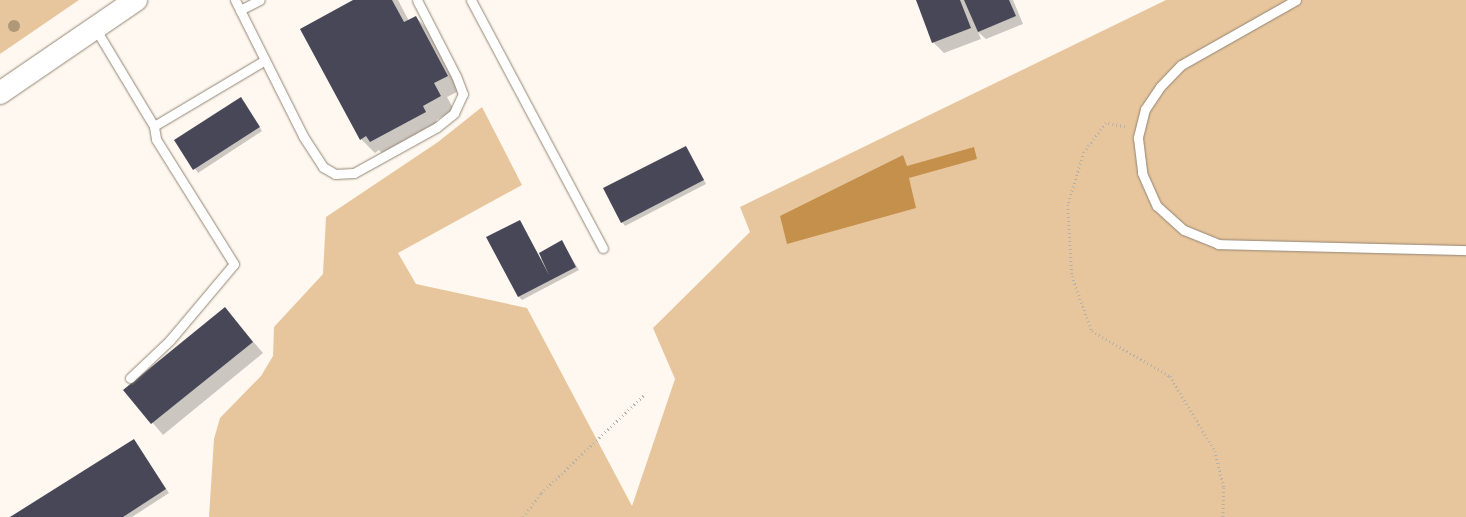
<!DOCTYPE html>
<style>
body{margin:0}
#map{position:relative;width:1466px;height:517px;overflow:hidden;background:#fef8f0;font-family:"Fira Sans",sans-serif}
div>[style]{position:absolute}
.green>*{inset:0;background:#e8c69d}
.water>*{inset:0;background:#c4904c}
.shadow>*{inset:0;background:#0003}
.building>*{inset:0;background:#484758}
.path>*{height:2.5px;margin-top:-1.25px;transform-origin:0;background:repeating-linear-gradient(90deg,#b5b0a8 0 1px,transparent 0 4px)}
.roads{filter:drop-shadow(0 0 1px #938574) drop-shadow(0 0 1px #938574)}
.service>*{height:9px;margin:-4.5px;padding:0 4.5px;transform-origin:4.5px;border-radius:4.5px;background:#fff}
.primary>*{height:22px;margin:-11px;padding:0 11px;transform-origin:11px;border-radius:11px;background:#fff}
.trees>*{width:12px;height:12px;margin:-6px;border-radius:50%;background:#ae9878}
span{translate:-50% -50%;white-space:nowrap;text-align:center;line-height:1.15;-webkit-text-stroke:4px #fff;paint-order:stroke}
</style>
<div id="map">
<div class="green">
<i style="clip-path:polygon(0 0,79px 0,0 54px)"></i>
<i style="clip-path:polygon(1166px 0,1466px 0,1466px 517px,209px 517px,214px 439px,220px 418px,261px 376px,273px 356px,274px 327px,323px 274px,326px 217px,438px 142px,482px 107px,522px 185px,398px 253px,416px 284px,527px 308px,632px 506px,675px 379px,653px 328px,750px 232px,740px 207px)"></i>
</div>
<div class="water">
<i style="clip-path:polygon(974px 147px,977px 159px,909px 178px,916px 208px,787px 244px,780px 216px,903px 155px,907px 166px)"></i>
</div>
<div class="shadow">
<i style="clip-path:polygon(355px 0,398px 0,409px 21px,416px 17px,429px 31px,461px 90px,447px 97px,454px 110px,436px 120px,439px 126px,384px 155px,379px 150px,375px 153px,361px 139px)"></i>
<i style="clip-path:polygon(917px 0,1013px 0,1023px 24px,986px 39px,978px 32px,981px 39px,944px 53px,933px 42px)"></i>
<i style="clip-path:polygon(244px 102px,262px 131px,198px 173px,176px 140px)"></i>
<i style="clip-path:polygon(686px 147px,706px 184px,625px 226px,622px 222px)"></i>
<i style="clip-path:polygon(520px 221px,541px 259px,562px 242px,579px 270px,522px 300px,519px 297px)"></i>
<i style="clip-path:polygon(225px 309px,263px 353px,163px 435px,125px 390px)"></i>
<i style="clip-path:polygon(134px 440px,169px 493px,132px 517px,12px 517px)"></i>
</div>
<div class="building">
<i style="clip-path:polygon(353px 0,392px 0,404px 22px,416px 16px,448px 76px,434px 83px,441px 96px,423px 106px,426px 112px,370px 142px,366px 136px,360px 140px,300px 29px)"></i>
<i style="clip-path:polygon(916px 0,960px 0,971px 28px,932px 43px)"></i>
<i style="clip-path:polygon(964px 0,1009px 0,1016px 16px,978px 32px)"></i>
<i style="clip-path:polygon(241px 97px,260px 127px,193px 170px,174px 140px)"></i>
<i style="clip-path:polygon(686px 146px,704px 180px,621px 223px,603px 188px)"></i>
<i style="clip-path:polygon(520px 220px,549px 275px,539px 253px,562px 240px,576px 267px,518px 297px,486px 237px)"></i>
<i style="clip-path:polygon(225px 307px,253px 342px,151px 424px,123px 390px)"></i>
<i style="clip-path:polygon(134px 439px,166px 489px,123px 517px,10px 517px)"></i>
</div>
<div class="path">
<i style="left:1125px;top:127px;width:19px;rotate:-168deg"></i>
<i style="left:1106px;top:123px;width:36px;rotate:127deg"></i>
<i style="left:1084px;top:152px;width:55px;rotate:106.8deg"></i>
<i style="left:1068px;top:205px;width:71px;rotate:86.8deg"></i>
<i style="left:1072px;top:276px;width:59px;rotate:70deg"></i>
<i style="left:1092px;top:331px;width:90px;rotate:30deg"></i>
<i style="left:1170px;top:376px;width:87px;rotate:59deg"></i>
<i style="left:1215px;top:451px;width:38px;rotate:76deg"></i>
<i style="left:1224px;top:488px;width:29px;rotate:92deg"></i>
<i style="left:523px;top:517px;width:30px;rotate:-53deg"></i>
<i style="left:541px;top:493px;width:142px;rotate:-43.6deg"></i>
</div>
<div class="roads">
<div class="service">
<i style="left:235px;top:0;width:11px;rotate:63deg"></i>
<i style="left:240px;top:10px;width:22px;rotate:-27deg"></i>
<i style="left:471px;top:0;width:281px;rotate:62deg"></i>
<i style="left:1296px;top:0;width:132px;rotate:150.5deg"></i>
<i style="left:1181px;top:65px;width:30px;rotate:134deg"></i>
<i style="left:1160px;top:87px;width:27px;rotate:124deg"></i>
<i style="left:1145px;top:109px;width:30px;rotate:104deg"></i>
<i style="left:1138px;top:138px;width:35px;rotate:83deg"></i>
<i style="left:1142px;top:173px;width:36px;rotate:66deg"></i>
<i style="left:1157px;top:206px;width:36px;rotate:42deg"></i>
<i style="left:1184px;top:230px;width:37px;rotate:22deg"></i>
<i style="left:1218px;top:244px;width:248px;rotate:1.4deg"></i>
<i style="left:240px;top:10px;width:141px;rotate:63.4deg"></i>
<i style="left:303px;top:136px;width:37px;rotate:57deg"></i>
<i style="left:323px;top:167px;width:14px;rotate:30deg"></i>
<i style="left:335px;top:174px;width:19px;rotate:-3deg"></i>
<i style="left:354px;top:173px;width:95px;rotate:-29deg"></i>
<i style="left:437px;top:127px;width:22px;rotate:-39deg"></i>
<i style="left:454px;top:113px;width:21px;rotate:-65deg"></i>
<i style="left:463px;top:94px;width:19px;rotate:-111deg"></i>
<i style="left:456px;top:76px;width:85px;rotate:-117.2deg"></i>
<i style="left:95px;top:28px;width:114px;rotate:59deg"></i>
<i style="left:130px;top:378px;width:55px;rotate:-43.5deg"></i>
<i style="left:170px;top:340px;width:99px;rotate:-49.9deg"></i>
<i style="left:234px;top:264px;width:147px;rotate:-122deg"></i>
<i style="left:156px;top:139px;width:13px;rotate:-99deg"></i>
<i style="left:154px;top:126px;width:129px;rotate:-30.7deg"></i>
</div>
<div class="primary">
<i style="left:0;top:93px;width:165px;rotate:-34.4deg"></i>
</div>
</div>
<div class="trees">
<i style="left:14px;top:26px"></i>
</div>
</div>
